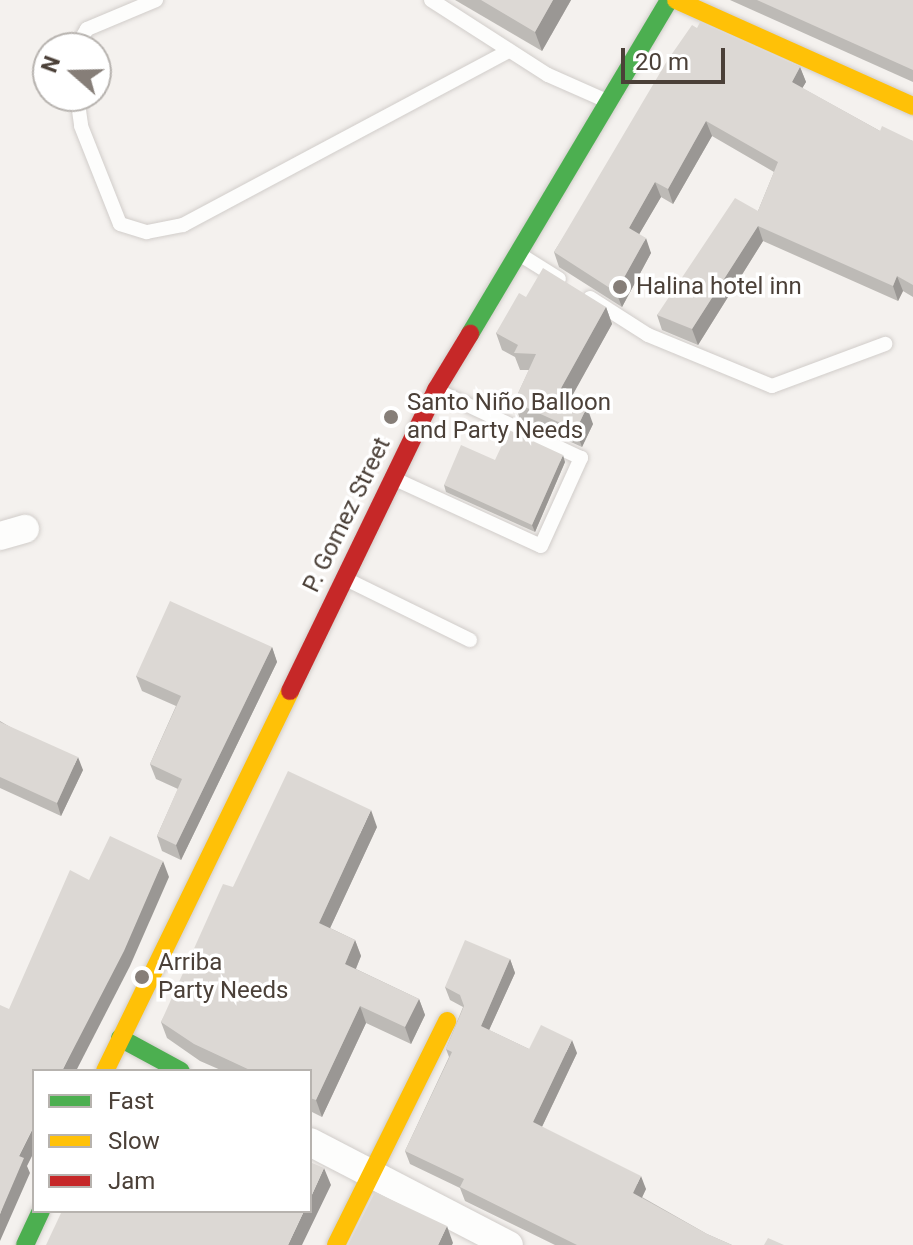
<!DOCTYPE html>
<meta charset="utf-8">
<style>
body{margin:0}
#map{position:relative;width:913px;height:1245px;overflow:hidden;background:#f4f1ee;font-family:Roboto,sans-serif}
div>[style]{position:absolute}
.roads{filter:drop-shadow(0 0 2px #d1cdca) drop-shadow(0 0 2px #d1cdca)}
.lane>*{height:14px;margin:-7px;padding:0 7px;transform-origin:7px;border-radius:7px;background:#fdfdfc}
.street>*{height:28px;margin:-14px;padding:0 14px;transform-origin:14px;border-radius:14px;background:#fdfdfc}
.fast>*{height:18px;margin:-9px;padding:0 9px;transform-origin:9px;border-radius:9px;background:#4caf50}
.slow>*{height:18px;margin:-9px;padding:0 9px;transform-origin:9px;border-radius:9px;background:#ffc107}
.jam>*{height:18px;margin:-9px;padding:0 9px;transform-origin:9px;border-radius:9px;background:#c62828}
.wall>*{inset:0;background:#bdbab6}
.shaded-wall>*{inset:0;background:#9a9794}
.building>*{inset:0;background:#dcd8d4}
.dots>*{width:22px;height:22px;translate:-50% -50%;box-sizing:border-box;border:4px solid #fff;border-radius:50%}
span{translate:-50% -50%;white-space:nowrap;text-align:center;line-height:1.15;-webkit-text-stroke:7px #fff;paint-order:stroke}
.poi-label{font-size:24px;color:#4b4038}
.left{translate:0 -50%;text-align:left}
.street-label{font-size:24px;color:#4b4038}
.legend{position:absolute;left:32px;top:1069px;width:280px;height:144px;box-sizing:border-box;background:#fff;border:2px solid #b7b3af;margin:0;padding:10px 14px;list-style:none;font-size:24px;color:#4b4038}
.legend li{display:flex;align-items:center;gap:16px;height:40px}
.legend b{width:40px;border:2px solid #b7b3af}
.north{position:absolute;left:32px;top:32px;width:80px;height:80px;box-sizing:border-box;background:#fff;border:2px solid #b7b3af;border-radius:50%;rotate:290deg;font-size:22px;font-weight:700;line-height:32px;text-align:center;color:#4b4038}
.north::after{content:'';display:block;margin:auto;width:28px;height:36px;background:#867e78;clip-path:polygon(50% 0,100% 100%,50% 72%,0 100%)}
.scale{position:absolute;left:621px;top:48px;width:104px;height:36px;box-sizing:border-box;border:4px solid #4b4038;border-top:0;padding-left:10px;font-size:24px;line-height:28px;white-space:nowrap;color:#4b4038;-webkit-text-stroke:6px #fff;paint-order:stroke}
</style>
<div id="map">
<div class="roads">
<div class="lane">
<i style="left:431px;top:0;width:139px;rotate:32.7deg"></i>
<i style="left:548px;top:75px;width:64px;rotate:23.8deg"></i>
<i style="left:76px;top:48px;width:22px;rotate:-60deg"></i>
<i style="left:87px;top:29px;width:75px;rotate:-22.8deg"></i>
<i style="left:77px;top:96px;width:30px;rotate:82deg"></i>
<i style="left:81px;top:126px;width:105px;rotate:68.3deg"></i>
<i style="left:120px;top:224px;width:28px;rotate:17deg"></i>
<i style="left:147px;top:232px;width:37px;rotate:-11deg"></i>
<i style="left:183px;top:225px;width:370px;rotate:-28.1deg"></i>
<i style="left:519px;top:254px;width:47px;rotate:32deg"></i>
<i style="left:590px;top:298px;width:69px;rotate:32.5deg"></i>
<i style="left:648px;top:335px;width:134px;rotate:22.4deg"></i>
<i style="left:772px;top:386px;width:121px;rotate:-20.4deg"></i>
<i style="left:397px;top:480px;width:158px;rotate:24.6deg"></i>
<i style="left:541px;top:546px;width:97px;rotate:-65.6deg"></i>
<i style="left:581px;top:458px;width:156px;rotate:-154.9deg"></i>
<i style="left:348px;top:580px;width:136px;rotate:26.2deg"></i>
</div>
<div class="street">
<i style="left:0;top:536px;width:26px;rotate:-16deg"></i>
<i style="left:310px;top:1142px;width:224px;rotate:27.4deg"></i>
</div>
<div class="fast">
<i style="left:470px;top:334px;width:389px;rotate:-59.2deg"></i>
<i style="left:120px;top:1038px;width:69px;rotate:28.4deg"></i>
<i style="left:25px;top:1245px;width:38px;rotate:-65deg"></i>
</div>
<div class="slow">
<i style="left:676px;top:0;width:260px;rotate:24.1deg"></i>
<i style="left:105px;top:1071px;width:423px;rotate:-64deg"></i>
<i style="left:336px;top:1245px;width:250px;rotate:-63.6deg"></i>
</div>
<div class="jam">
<i style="left:290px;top:691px;width:335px;rotate:-64.1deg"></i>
<i style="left:436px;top:390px;width:66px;rotate:-58.7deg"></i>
</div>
</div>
<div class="wall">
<i style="clip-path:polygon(455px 0,571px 0,542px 51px)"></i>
<i style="clip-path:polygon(730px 0,913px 0,913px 82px)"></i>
<i style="clip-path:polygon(697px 28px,800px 67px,806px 82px,802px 88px,880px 131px,913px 141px,913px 297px,903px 291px,898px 301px,763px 241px,698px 345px,662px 330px,657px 315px,758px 211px,774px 172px,712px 136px,673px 204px,661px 197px,639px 234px,651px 253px,622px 307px,559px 267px,554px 252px)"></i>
<i style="clip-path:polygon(526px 297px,606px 307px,612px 324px,571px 397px,593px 424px,582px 447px,520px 419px,514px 402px,529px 370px,520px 370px,515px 357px,502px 350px,496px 333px)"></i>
<i style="clip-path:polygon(495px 460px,565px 462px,535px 532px,446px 492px,444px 485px)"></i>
<i style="clip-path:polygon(272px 647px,277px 662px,181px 860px,162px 851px,157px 836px,178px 789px,156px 779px,150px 764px,176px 706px,142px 691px,136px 676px)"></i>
<i style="clip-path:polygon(0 721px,83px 770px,61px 816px,0 788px)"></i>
<i style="clip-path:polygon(377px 827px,330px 928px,355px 940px,361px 956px,356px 969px,419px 999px,425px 1015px,411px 1044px,366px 1023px,322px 1117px,310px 1111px,310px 1071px,223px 1071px,200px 1061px,167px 1038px,161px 1022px,233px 887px)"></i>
<i style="clip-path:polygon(510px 959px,515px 973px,489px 1030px,529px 1049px,577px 1053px,542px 1127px,646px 1189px,642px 1197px,707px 1234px,732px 1245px,555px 1245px,465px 1201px,460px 1188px,410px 1164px,405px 1151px,449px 1057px,446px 1049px,463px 1007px,450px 1000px,445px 987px)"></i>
</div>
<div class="shaded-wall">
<i style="clip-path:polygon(553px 0,571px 0,542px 51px,535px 32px)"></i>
<i style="clip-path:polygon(800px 67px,806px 82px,797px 97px,792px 82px)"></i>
<i style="clip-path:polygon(706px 121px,712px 136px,673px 204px,668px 189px)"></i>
<i style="clip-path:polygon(655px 182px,661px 197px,634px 243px,629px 228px)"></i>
<i style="clip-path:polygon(758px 226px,763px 241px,698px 345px,692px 329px)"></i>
<i style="clip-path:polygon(646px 238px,651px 253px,622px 307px,616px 292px)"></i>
<i style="clip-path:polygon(897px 276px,903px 291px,898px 301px,893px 286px)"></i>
<i style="clip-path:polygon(606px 307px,612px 324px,566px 407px,560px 390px)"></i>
<i style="clip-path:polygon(587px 407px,593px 424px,582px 447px,576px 430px)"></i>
<i style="clip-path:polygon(563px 455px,565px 462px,535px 532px,532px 525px)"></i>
<i style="clip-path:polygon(272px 647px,277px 662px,181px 860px,176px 845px)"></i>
<i style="clip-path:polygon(78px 757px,83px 770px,61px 816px,57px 803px)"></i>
<i style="clip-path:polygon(371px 810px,377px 827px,325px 939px,319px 923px)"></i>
<i style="clip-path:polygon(163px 861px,169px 877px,130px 966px,76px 1071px,62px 1071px)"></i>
<i style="clip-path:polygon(355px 940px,361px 956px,351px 980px,345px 964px)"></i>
<i style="clip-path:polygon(510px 959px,515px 973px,485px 1039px,481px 1026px)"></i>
<i style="clip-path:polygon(419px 999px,425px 1015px,411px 1044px,405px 1027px)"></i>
<i style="clip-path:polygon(360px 1006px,366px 1023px,322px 1117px,316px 1100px)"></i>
<i style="clip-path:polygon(572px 1040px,577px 1053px,538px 1135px,533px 1122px)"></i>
<i style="clip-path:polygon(34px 1126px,34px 1152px,27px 1166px,30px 1173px,0 1241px,0 1214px,19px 1156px)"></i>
<i style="clip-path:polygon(324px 1168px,331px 1185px,302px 1245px,288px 1245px,304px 1211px,310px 1211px,310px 1199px)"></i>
<i style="clip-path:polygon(641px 1176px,646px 1189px,638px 1206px,633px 1193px)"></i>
<i style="clip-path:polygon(447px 1226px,453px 1243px,452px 1245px,438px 1245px)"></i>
</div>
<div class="building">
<i style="clip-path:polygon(481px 0,553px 0,535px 32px)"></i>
<i style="clip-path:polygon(757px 0,913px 0,913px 70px)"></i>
<i style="clip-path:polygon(700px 22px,800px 67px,792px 82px,880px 131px,882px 126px,913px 141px,913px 285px,897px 276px,893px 286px,758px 226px,692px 329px,657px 315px,735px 198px,758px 211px,778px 162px,706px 121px,668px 189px,655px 182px,629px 228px,646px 238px,616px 292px,554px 252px,667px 61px,692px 25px,697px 28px)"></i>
<i style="clip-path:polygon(543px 268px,606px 307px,560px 390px,587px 407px,576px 430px,514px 402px,536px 354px,514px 353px,518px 345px,496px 333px,519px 293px,526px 297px)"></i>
<i style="clip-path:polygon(509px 430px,563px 455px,532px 525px,444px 485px,461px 445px,495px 460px)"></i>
<i style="clip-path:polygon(170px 601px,272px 647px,176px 845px,157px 836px,182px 779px,150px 764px,181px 696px,136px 676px)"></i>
<i style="clip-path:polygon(0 722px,78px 757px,57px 803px,0 777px)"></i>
<i style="clip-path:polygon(288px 771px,371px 810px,319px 923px,355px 940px,345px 964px,419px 999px,405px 1027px,360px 1006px,316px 1100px,310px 1098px,310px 1071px,252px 1071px,194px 1044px,161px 1022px,223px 884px,233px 887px)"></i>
<i style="clip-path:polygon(110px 836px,163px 861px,124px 951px,62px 1071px,34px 1071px,34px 1126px,19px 1156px,24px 1158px,0 1214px,0 1005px,9px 1009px,70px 870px,89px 880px)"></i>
<i style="clip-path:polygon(465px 940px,510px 959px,481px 1026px,529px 1049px,541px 1025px,572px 1040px,533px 1122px,641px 1176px,633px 1193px,707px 1234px,732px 1245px,577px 1245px,460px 1187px,464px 1179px,405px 1151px,452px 1052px,446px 1049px,464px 1006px,460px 995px,445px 987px)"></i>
<i style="clip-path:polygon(310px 1162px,324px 1168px,310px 1199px)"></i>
<i style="clip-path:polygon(375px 1192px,447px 1226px,438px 1245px,348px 1245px)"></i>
<i style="clip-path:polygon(62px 1211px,304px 1211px,288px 1245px,46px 1245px)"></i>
<i style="clip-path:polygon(768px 1238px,784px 1245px,764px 1245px)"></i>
</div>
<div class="dots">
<i style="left:620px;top:287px;background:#867e78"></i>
<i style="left:391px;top:417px;background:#867e78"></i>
<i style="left:142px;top:977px;background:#867e78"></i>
</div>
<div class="poi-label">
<span class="left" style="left:636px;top:287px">Halina hotel inn</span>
<span class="left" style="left:407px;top:417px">Santo Niño Balloon<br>and Party Needs</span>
<span class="left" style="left:158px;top:977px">Arriba<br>Party Needs</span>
</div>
<div class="street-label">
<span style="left:347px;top:515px;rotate:-64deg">P. Gomez Street</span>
</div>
<ul class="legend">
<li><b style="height:10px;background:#4caf50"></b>Fast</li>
<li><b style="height:10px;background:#ffc107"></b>Slow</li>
<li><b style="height:10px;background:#c62828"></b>Jam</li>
</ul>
<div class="north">N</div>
<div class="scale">20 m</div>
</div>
